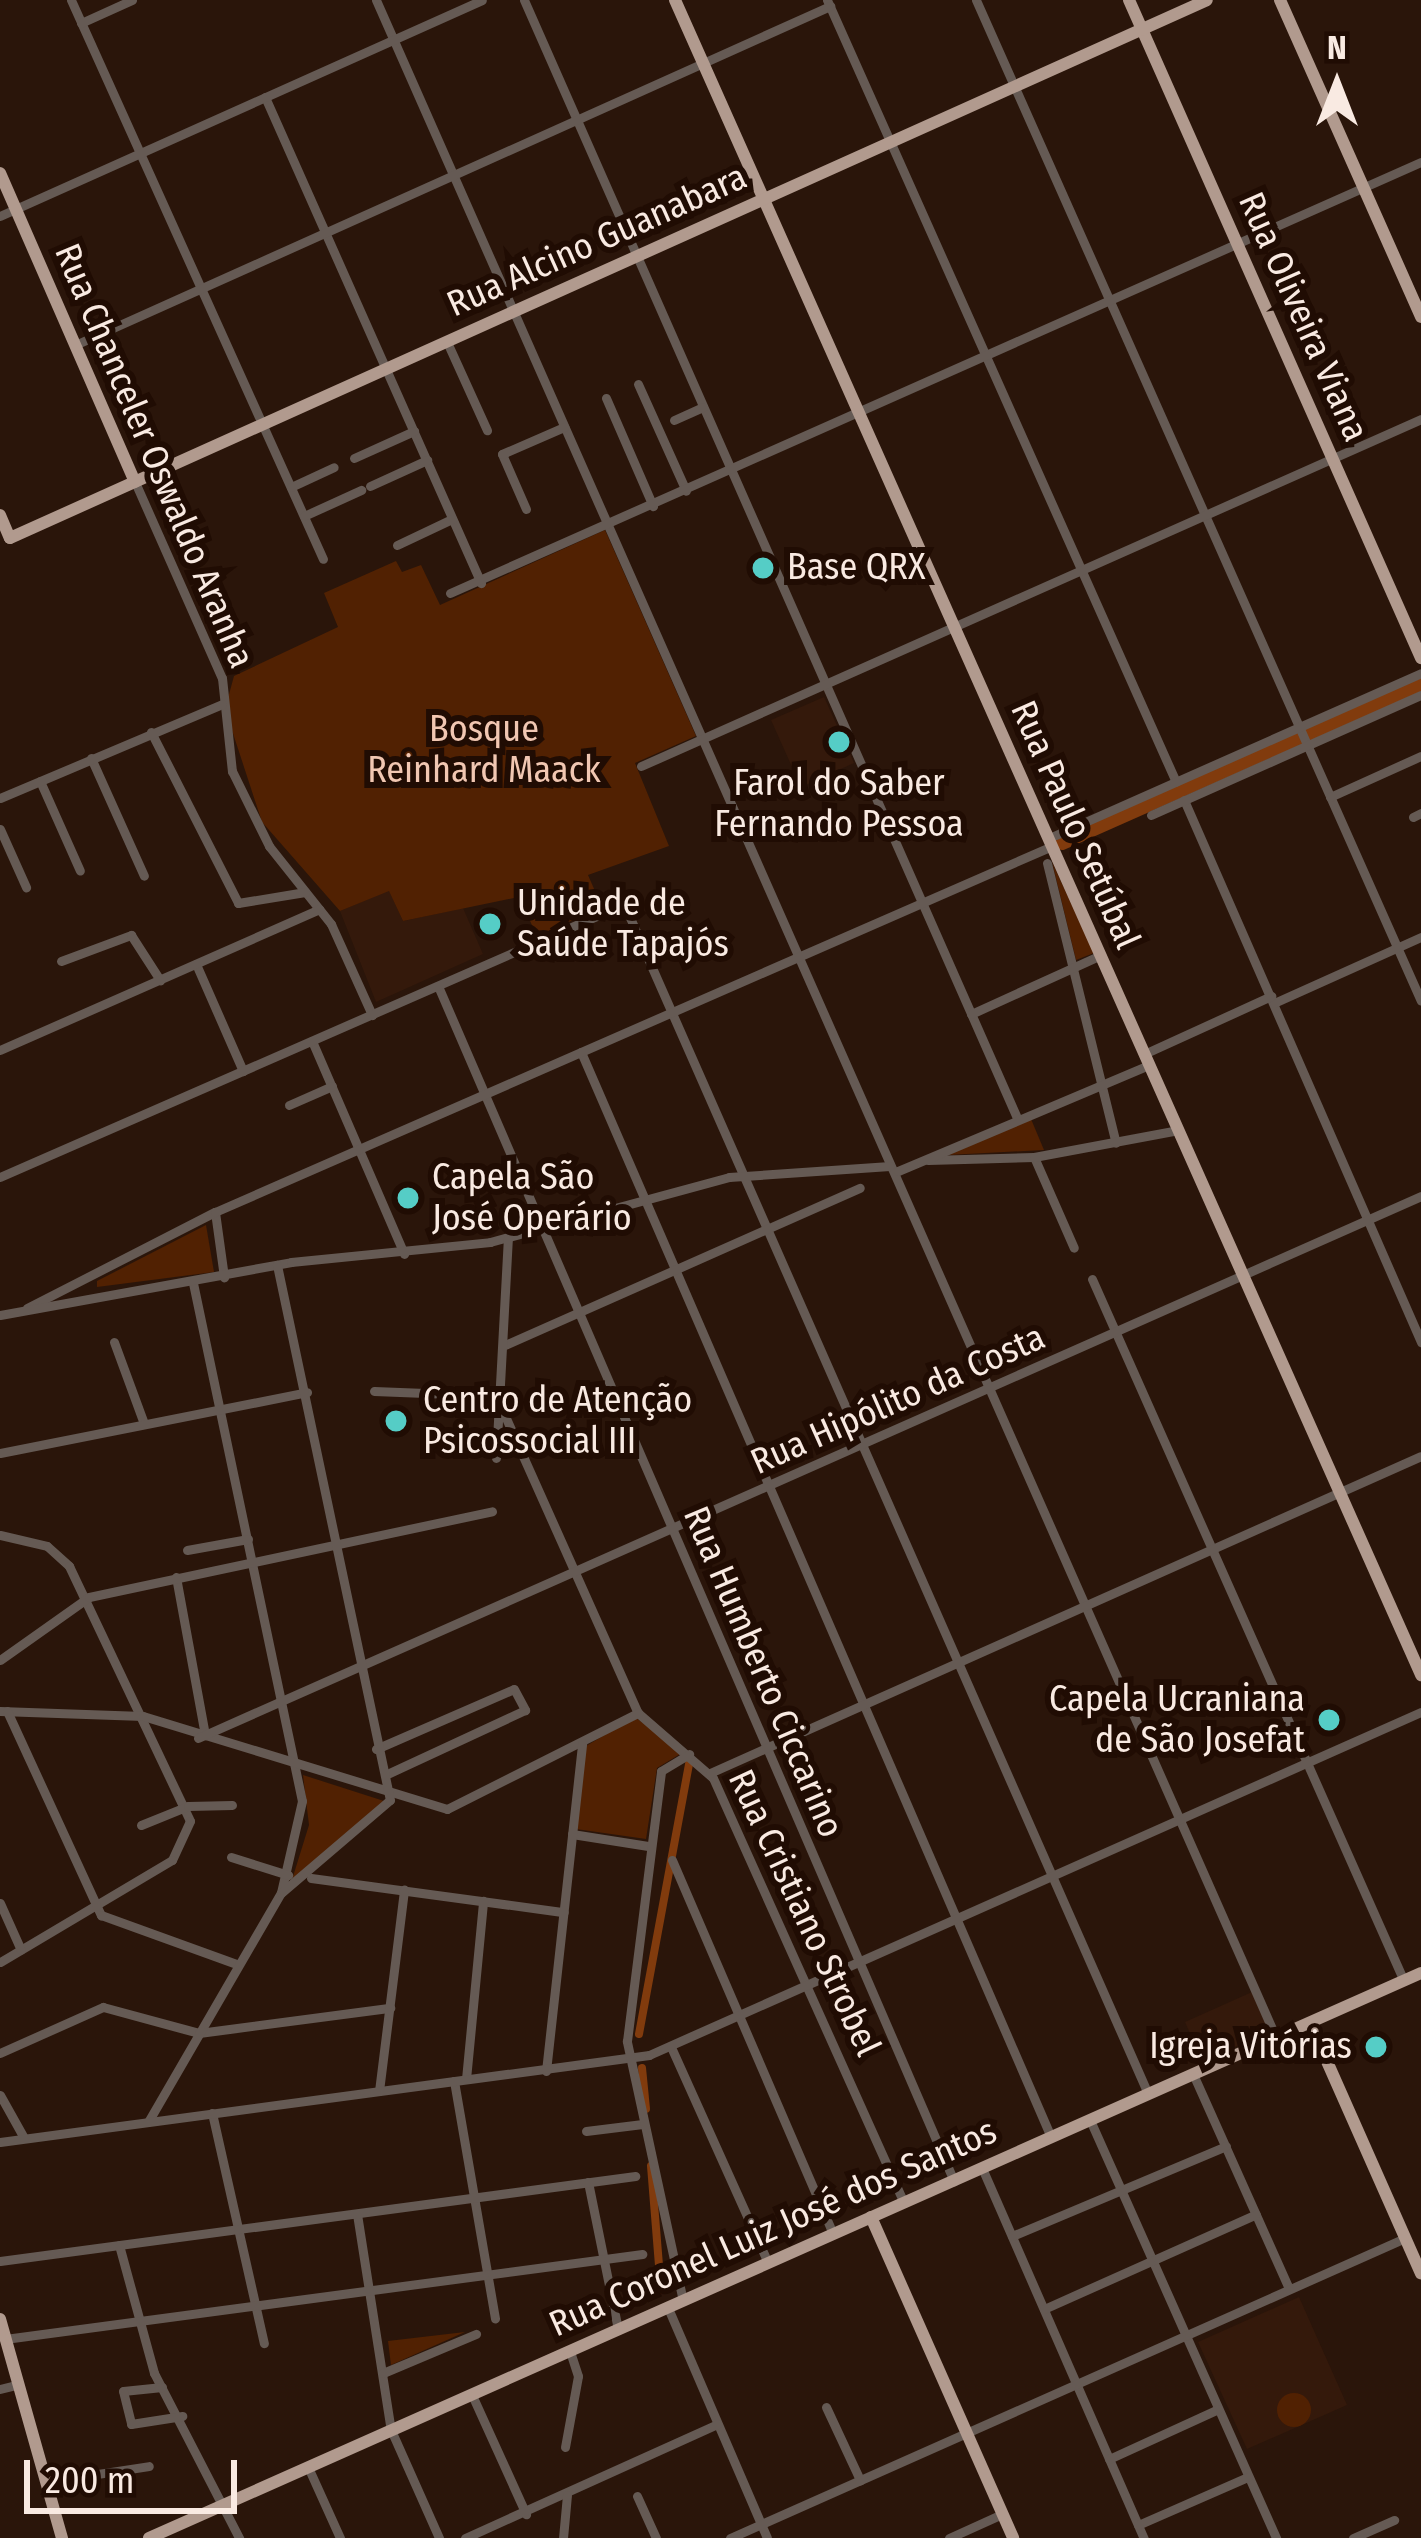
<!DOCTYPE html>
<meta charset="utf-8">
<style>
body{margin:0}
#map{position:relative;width:1421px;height:2538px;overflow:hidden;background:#2a150a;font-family:"Fira Sans Condensed",sans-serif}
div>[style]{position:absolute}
.built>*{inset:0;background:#34190b}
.green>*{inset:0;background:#512102}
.round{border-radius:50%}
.canal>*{height:8px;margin:-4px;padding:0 4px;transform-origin:4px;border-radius:4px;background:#813b0d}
.river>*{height:14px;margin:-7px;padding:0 7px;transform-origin:7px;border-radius:7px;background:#813b0d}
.minor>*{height:9px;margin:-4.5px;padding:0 4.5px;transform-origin:4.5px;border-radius:4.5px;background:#655a54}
.major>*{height:12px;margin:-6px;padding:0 6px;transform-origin:6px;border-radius:6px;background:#b19a8e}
.dots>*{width:33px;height:33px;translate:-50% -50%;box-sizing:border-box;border:6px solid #200c03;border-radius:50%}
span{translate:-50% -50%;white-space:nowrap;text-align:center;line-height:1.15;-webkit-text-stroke:12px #200c03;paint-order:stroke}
.street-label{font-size:36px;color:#f9eae2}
.poi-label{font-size:36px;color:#f9eae2}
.left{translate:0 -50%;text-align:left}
.right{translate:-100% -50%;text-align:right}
.park-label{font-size:36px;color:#f1c7b2}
.north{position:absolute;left:1277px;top:24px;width:120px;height:120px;-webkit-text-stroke:9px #200c03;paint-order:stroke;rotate:0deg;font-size:33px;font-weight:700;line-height:48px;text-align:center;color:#f9eae2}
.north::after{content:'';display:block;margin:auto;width:42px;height:54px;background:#f9eae2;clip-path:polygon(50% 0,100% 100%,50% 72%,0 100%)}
.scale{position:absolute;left:24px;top:2460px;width:213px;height:54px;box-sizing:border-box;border:6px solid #f9eae2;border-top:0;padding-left:15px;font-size:36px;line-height:42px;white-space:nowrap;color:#f9eae2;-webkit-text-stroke:9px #200c03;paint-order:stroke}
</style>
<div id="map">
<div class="built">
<i style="clip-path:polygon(824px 697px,854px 763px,801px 787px,771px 720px)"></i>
<i style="clip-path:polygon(389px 890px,403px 921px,463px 908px,483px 954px,376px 1002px,340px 911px)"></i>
<i style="clip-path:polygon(1252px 1992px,1269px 2032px,1202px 2061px,1185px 2022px)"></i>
<i style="clip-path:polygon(1299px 2297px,1347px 2405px,1247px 2449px,1198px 2342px)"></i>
</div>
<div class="green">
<i style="clip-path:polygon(605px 530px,696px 736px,635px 763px,669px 846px,588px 875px,602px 907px,537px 936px,519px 897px,403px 921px,389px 891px,340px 911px,262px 822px,225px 709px,234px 676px,338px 627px,324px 593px,396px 561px,402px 572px,421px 565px,440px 605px)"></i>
<i style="clip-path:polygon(1052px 862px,1094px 953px,1076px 960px)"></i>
<i style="clip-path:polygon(1031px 1119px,1044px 1150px,948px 1155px)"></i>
<i style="clip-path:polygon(206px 1225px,214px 1272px,97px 1287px,97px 1281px)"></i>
<i style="clip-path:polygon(635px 1717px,682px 1753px,657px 1768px,646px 1839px,576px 1829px,586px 1746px)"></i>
<i style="clip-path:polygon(303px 1775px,384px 1801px,291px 1883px,309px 1825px)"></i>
<i style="clip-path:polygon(465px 2332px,391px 2365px,388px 2341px)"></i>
<i class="round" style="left:1277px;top:2393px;width:34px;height:34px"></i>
</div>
<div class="canal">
<i style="left:639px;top:2034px;width:276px;rotate:-79.5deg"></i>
<i style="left:642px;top:2068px;width:41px;rotate:84.4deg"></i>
<i style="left:651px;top:2166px;width:124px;rotate:85.4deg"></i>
</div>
<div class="river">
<i style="left:1062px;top:843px;width:393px;rotate:-23.9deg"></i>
</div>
<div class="minor">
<i style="left:71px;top:0;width:613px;rotate:65.73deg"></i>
<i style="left:376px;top:0;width:2228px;rotate:66.17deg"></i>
<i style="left:524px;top:0;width:1222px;rotate:66.2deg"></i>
<i style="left:827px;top:0;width:856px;rotate:65.95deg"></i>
<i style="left:976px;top:0;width:1095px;rotate:66.03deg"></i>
<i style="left:81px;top:23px;width:56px;rotate:-24.3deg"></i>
<i style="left:265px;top:97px;width:532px;rotate:66.04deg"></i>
<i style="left:0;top:216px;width:528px;rotate:-24.14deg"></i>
<i style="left:447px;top:342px;width:97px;rotate:65.6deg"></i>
<i style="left:75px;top:345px;width:828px;rotate:-24.18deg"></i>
<i style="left:638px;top:384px;width:117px;rotate:65.8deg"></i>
<i style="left:606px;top:398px;width:118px;rotate:66.5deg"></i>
<i style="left:674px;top:420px;width:32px;rotate:-24deg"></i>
<i style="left:354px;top:458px;width:66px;rotate:-24.2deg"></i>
<i style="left:135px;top:482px;width:214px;rotate:66.1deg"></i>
<i style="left:222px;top:678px;width:94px;rotate:83.9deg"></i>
<i style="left:232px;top:771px;width:84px;rotate:63.7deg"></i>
<i style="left:269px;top:846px;width:100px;rotate:51.5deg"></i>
<i style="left:331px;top:924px;width:100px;rotate:65.7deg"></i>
<i style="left:370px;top:486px;width:63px;rotate:-24.5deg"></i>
<i style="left:291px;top:487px;width:47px;rotate:-24.9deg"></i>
<i style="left:526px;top:509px;width:60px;rotate:-113.6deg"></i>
<i style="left:502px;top:454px;width:68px;rotate:-23.5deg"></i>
<i style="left:304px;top:516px;width:63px;rotate:-24.5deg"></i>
<i style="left:397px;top:545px;width:61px;rotate:-25.3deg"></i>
<i style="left:450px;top:593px;width:1062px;rotate:-23.94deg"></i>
<i style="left:151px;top:732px;width:192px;rotate:63deg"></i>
<i style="left:238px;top:903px;width:68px;rotate:-9.3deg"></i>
<i style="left:91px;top:758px;width:129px;rotate:65.8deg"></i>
<i style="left:641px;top:766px;width:854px;rotate:-23.98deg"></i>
<i style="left:40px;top:781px;width:98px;rotate:66deg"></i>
<i style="left:1330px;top:797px;width:100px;rotate:-24.3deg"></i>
<i style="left:0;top:798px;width:241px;rotate:-22.9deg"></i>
<i style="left:1184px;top:800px;width:592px;rotate:66.38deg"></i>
<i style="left:1151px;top:815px;width:295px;rotate:-24deg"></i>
<i style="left:1413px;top:817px;width:9px;rotate:-27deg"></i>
<i style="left:0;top:829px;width:64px;rotate:65.9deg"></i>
<i style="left:1049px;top:838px;width:407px;rotate:-23.9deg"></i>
<i style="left:1047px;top:863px;width:288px;rotate:76.2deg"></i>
<i style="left:61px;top:961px;width:75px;rotate:-20.4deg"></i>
<i style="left:131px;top:935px;width:54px;rotate:57.2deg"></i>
<i style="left:196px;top:964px;width:117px;rotate:66.3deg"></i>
<i style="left:438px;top:986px;width:1302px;rotate:66.65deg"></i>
<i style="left:1274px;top:1003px;width:161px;rotate:-24.2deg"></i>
<i style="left:971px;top:1014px;width:143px;rotate:-24.4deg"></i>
<i style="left:312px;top:1041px;width:232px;rotate:66.6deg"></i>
<i style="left:0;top:1050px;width:349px;rotate:-23.8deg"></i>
<i style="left:581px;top:1052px;width:1182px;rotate:66.58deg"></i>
<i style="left:1144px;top:1054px;width:140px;rotate:-24.5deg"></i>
<i style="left:289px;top:1105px;width:47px;rotate:-23.8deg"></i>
<i style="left:1034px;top:1157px;width:99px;rotate:66.3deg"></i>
<i style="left:928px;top:1160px;width:106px;rotate:-1.6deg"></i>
<i style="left:1034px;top:1157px;width:147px;rotate:-10.6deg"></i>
<i style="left:898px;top:1171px;width:272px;rotate:-22.9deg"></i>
<i style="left:0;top:1177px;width:681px;rotate:-23.63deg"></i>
<i style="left:624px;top:904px;width:1300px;rotate:66.23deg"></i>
<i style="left:215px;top:1212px;width:66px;rotate:82.1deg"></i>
<i style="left:1092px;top:1279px;width:768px;rotate:66.04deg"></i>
<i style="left:193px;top:1283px;width:529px;rotate:78.12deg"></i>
<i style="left:302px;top:1801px;width:94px;rotate:102.9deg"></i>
<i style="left:27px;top:1308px;width:211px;rotate:-27.1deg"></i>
<i style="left:215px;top:1212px;width:914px;rotate:-23.62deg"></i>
<i style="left:0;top:1315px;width:296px;rotate:-10.3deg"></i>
<i style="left:291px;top:1262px;width:200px;rotate:-5.7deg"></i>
<i style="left:490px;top:1242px;width:248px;rotate:-15.2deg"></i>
<i style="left:729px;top:1177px;width:161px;rotate:-3.9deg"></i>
<i style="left:114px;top:1342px;width:84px;rotate:69.8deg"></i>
<i style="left:505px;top:1345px;width:388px;rotate:-23.9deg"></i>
<i style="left:374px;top:1391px;width:128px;rotate:2.2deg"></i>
<i style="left:501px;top:1407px;width:335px;rotate:65.9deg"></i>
<i style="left:638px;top:1713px;width:99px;rotate:40.9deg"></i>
<i style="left:713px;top:1778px;width:466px;rotate:65.8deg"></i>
<i style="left:0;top:1453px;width:313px;rotate:-11.2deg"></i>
<i style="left:496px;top:1458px;width:220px;rotate:-86.9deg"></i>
<i style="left:0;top:1535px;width:48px;rotate:13.2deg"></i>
<i style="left:47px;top:1546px;width:30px;rotate:42deg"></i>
<i style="left:69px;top:1566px;width:282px;rotate:64.6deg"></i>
<i style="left:190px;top:1821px;width:43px;rotate:114.8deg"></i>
<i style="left:172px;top:1860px;width:200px;rotate:149.3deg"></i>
<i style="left:187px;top:1550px;width:62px;rotate:-10.2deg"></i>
<i style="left:176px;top:1577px;width:161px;rotate:79.6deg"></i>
<i style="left:0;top:1660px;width:109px;rotate:-35.3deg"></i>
<i style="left:89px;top:1597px;width:412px;rotate:-12deg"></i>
<i style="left:0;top:1711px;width:143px;rotate:2deg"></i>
<i style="left:143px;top:1716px;width:318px;rotate:17deg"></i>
<i style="left:447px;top:1809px;width:214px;rotate:-26.7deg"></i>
<i style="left:7px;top:1711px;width:225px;rotate:65.3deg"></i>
<i style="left:101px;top:1915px;width:144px;rotate:19.9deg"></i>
<i style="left:198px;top:1738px;width:1338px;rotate:-23.9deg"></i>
<i style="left:376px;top:1749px;width:150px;rotate:-23.5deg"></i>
<i style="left:514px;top:1689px;width:24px;rotate:62deg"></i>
<i style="left:525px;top:1710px;width:154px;rotate:155.1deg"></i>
<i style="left:710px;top:1773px;width:778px;rotate:-24.03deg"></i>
<i style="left:141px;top:1825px;width:51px;rotate:-22deg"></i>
<i style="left:188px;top:1806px;width:44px;rotate:-1.3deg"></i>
<i style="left:572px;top:1834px;width:77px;rotate:9deg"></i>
<i style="left:231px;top:1857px;width:60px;rotate:17.5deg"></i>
<i style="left:672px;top:1860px;width:407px;rotate:66.7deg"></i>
<i style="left:311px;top:1878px;width:255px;rotate:7.7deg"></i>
<i style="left:0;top:1903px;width:51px;rotate:65.9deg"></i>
<i style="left:671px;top:2047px;width:237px;rotate:65.8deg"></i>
<i style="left:0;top:2053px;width:113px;rotate:-24.1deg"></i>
<i style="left:103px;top:2007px;width:99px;rotate:15.2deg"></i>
<i style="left:199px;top:2033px;width:193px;rotate:-7.5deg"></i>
<i style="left:546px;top:2071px;width:330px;rotate:-83.7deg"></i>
<i style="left:1193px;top:2074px;width:235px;rotate:65.9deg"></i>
<i style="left:466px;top:2079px;width:179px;rotate:-84.5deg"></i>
<i style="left:454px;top:2081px;width:241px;rotate:80.2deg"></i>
<i style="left:379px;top:2091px;width:203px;rotate:-82.9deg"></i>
<i style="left:0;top:2095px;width:49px;rotate:60.8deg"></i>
<i style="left:212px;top:2113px;width:236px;rotate:77.3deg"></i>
<i style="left:1090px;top:2120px;width:458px;rotate:66deg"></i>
<i style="left:148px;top:2122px;width:265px;rotate:-59.9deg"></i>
<i style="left:281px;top:1893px;width:143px;rotate:-40.5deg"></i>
<i style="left:390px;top:1800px;width:547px;rotate:-101.93deg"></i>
<i style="left:586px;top:2131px;width:57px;rotate:-7deg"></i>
<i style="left:0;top:2142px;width:655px;rotate:-7.64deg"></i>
<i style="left:649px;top:2055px;width:845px;rotate:-23.96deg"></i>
<i style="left:982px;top:2168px;width:404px;rotate:66.4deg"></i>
<i style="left:588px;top:2182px;width:151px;rotate:78.5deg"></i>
<i style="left:357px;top:2214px;width:219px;rotate:81.1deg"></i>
<i style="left:391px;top:2430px;width:118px;rotate:66deg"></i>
<i style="left:1012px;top:2236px;width:232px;rotate:-22.8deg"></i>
<i style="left:119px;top:2245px;width:133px;rotate:74.7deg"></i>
<i style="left:154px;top:2373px;width:186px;rotate:62.7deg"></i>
<i style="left:0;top:2261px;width:641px;rotate:-7.62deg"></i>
<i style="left:683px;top:2301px;width:266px;rotate:-102.2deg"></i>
<i style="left:627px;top:2041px;width:272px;rotate:-82.8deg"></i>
<i style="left:661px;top:1771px;width:33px;rotate:-31deg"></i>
<i style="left:668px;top:2308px;width:250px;rotate:66.7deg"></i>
<i style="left:1044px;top:2309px;width:232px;rotate:-24.1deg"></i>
<i style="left:5px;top:2339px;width:643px;rotate:-7.6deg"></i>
<i style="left:383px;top:2373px;width:101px;rotate:-22.8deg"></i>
<i style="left:162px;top:2387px;width:39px;rotate:174deg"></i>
<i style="left:123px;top:2391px;width:34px;rotate:76deg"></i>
<i style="left:131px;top:2424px;width:52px;rotate:-8.9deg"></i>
<i style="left:0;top:2389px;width:16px;rotate:-14deg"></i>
<i style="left:472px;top:2395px;width:131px;rotate:65.6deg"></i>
<i style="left:826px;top:2407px;width:81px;rotate:65deg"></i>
<i style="left:565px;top:2447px;width:72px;rotate:-79.6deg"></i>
<i style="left:578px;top:2376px;width:26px;rotate:-108deg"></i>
<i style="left:1109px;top:2459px;width:120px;rotate:-24.6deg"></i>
<i style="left:308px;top:2467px;width:78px;rotate:65.7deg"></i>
<i style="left:45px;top:2482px;width:105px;rotate:-8.7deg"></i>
<i style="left:637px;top:2496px;width:46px;rotate:65.7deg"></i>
<i style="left:1138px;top:2525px;width:120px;rotate:-23.6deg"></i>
<i style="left:465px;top:2538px;width:277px;rotate:-24.3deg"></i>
<i style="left:563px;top:2538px;width:43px;rotate:-84.7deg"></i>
<i style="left:730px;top:2538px;width:739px;rotate:-23.96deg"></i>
<i style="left:949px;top:2538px;width:58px;rotate:-24.4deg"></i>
<i style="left:1353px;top:2538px;width:45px;rotate:-23.7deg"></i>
</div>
<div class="major">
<i style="left:675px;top:0;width:1834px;rotate:65.99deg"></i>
<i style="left:1129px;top:0;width:720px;rotate:66.07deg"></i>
<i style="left:1280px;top:0;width:347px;rotate:66deg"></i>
<i style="left:0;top:173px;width:337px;rotate:66.4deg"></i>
<i style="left:0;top:515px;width:25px;rotate:67deg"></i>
<i style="left:10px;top:538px;width:1312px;rotate:-24.2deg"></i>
<i style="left:1310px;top:2023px;width:274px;rotate:66.1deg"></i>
<i style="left:871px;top:2217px;width:351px;rotate:66.1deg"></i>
<i style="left:0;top:2319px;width:228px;rotate:74.2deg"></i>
<i style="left:149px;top:2538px;width:1392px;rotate:-23.95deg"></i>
</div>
<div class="dots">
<i style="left:763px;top:568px;background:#55cdc6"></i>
<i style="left:839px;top:742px;background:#55cdc6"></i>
<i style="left:490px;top:924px;background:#55cdc6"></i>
<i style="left:408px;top:1198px;background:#55cdc6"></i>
<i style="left:396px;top:1421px;background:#55cdc6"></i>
<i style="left:1329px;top:1720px;background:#55cdc6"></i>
<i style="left:1376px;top:2047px;background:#55cdc6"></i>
</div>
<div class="street-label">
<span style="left:597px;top:241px;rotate:-24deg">Rua Alcino Guanabara</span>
<span style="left:1303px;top:317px;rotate:66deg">Rua Oliveira Viana</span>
<span style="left:154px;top:456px;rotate:67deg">Rua Chanceler Oswaldo Aranha</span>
<span style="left:1075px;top:825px;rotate:66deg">Rua Paulo Setúbal</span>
<span style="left:898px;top:1400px;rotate:-24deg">Rua Hipólito da Costa</span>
<span style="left:763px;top:1672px;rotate:67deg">Rua Humberto Ciccarino</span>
<span style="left:804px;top:1913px;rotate:65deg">Rua Cristiano Strobel</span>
<span style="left:773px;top:2228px;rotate:-24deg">Rua Coronel Luiz José dos Santos</span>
</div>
<div class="poi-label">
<span class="left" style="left:787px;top:568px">Base QRX</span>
<span style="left:839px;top:804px">Farol do Saber<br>Fernando Pessoa</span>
<span class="left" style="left:517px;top:924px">Unidade de<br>Saúde Tapajós</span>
<span class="left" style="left:432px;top:1198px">Capela São<br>José Operário</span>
<span class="left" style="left:423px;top:1421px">Centro de Atenção<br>Psicossocial III</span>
<span class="right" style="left:1305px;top:1720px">Capela Ucraniana<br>de São Josefat</span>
<span class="right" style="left:1352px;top:2047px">Igreja Vitórias</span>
</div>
<div class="park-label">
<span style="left:484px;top:750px">Bosque<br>Reinhard Maack</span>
</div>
<div class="north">N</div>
<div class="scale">200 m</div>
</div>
